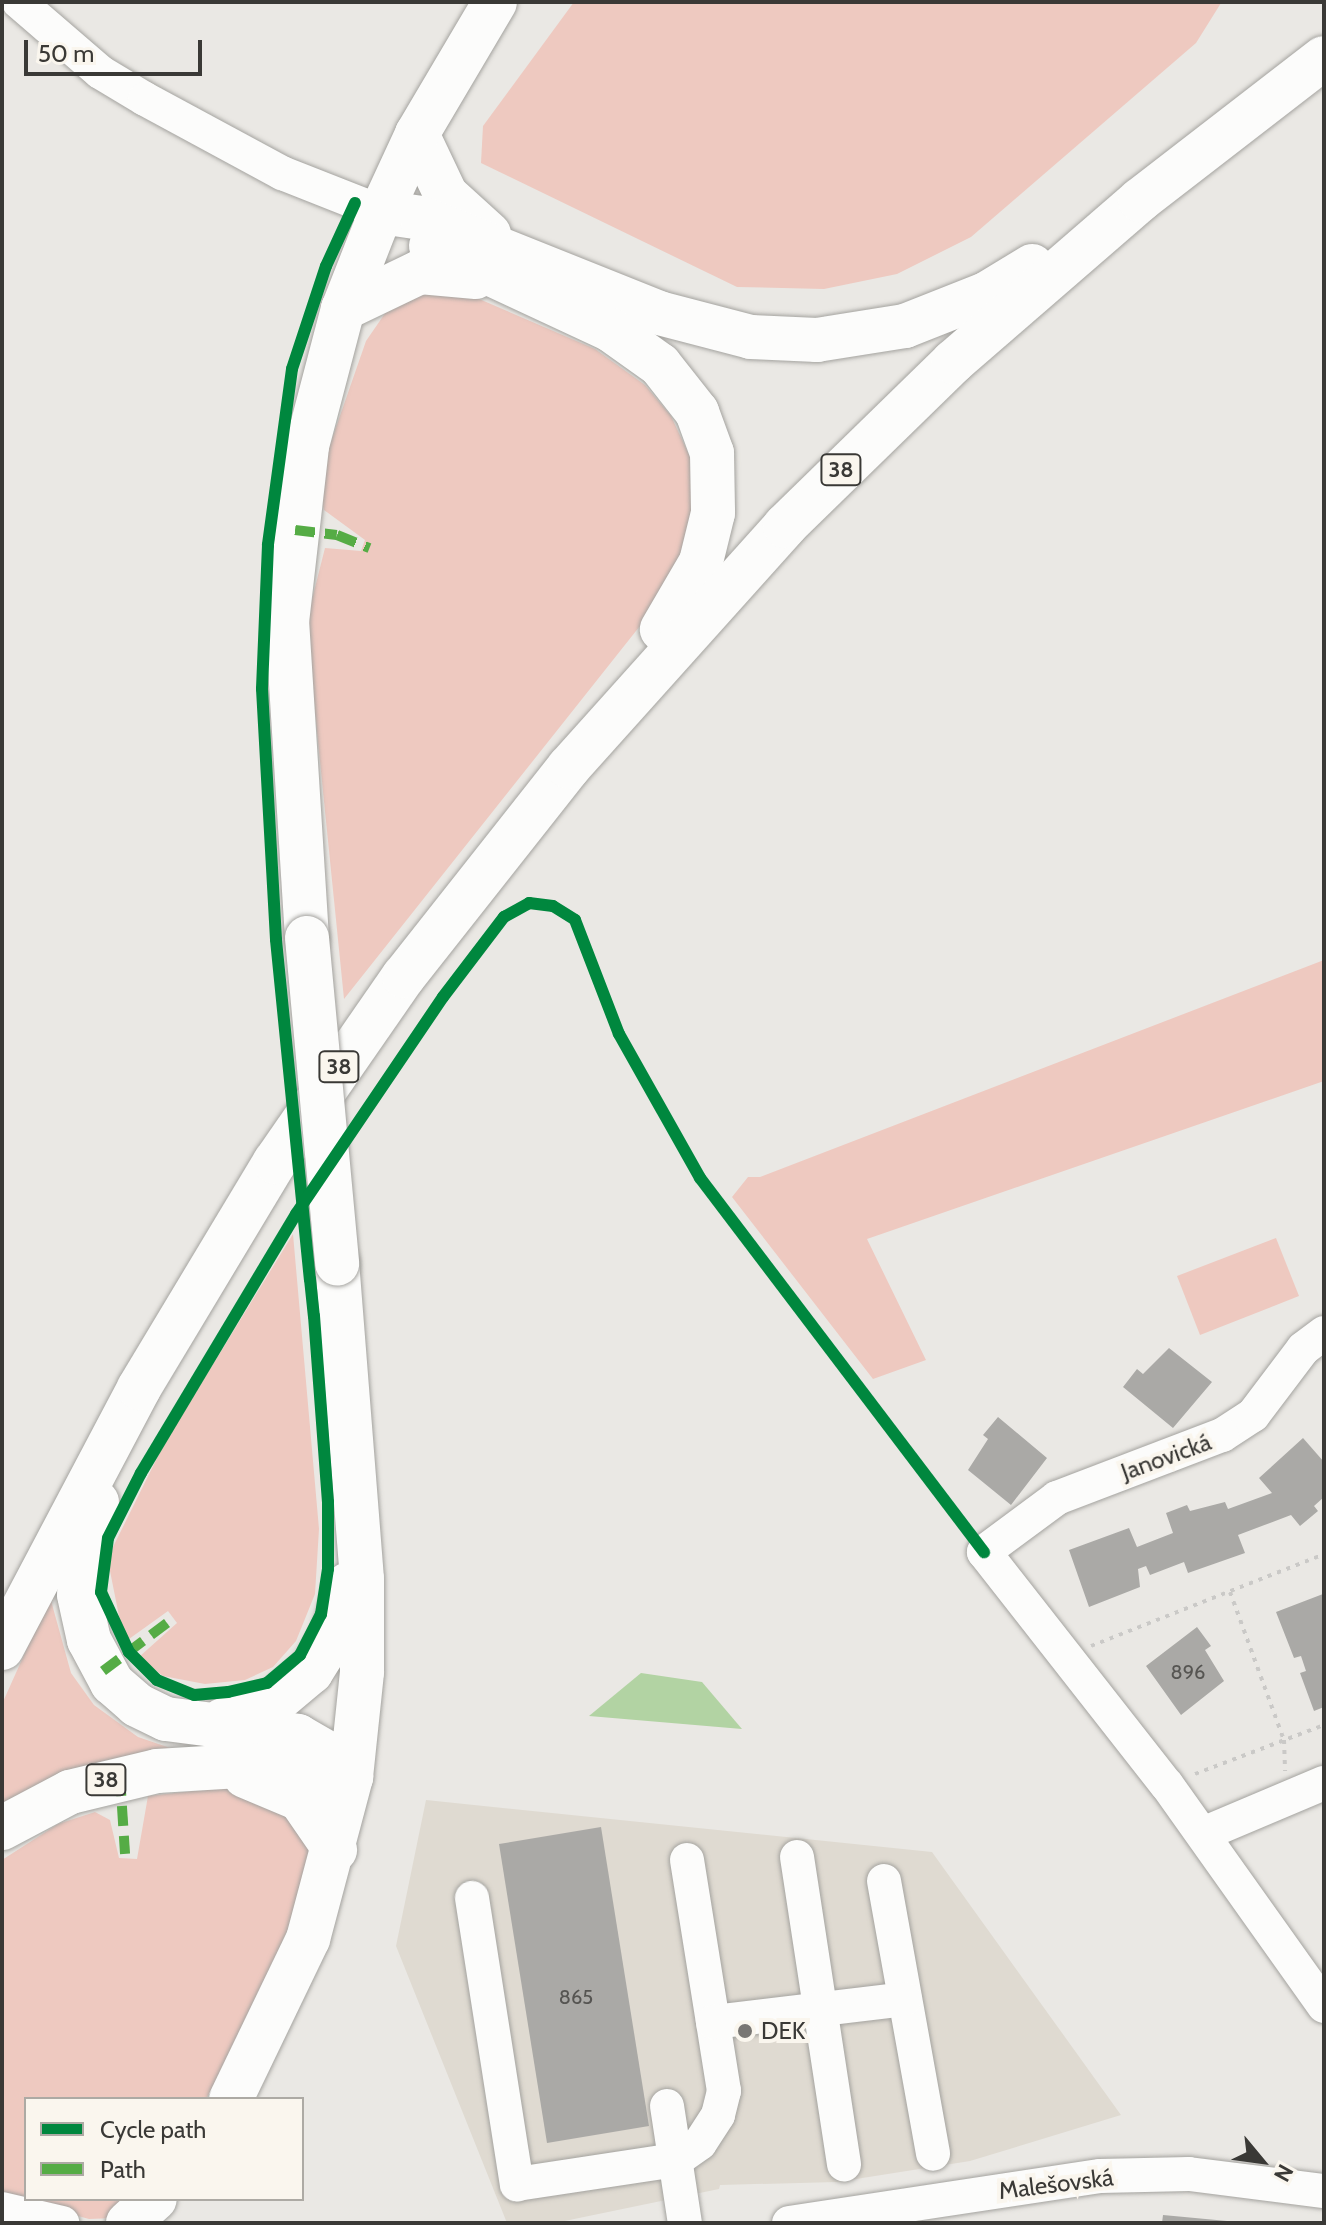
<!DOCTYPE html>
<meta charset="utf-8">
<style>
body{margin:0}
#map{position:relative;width:1326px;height:2225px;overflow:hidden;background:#eae8e4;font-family:Cabin,sans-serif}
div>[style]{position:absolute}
.built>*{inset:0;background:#dfdad1}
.green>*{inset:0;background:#eec9c0}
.water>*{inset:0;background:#b2d3a3}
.building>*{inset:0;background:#aaa9a6}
.path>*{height:4px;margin-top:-2px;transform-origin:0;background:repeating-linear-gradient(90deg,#cac9c7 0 4px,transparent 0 10px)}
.roads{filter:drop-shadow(0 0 2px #a4a39f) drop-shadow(0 0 2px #a4a39f)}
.minor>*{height:34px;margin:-17px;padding:0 17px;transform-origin:17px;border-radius:17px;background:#fcfcfb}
.major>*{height:44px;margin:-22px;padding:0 22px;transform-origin:22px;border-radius:22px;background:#fcfcfb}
.bridges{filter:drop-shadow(0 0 2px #a4a39f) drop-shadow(0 0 2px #a4a39f)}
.major-bridge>*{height:44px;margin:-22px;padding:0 22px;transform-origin:22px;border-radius:22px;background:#fcfcfb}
.quiet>*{height:10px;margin-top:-5px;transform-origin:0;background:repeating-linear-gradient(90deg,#55ac45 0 20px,transparent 0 30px)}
.cycleway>*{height:12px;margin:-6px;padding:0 6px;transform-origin:6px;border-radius:6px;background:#00873e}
.dots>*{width:22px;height:22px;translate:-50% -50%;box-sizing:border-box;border:4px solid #faf6ee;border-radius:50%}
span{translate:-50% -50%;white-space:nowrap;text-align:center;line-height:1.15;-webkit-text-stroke:8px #faf6ee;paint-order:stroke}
.number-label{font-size:20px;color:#565552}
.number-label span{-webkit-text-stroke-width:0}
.shield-label span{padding:2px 6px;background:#faf6ee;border:2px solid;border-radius:6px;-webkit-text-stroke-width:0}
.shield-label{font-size:22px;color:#3a3936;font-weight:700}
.street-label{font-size:24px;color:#3a3936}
.poi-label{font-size:24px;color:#3a3936}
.left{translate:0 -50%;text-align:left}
.frame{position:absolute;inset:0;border:4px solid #3a3936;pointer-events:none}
.legend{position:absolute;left:24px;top:2097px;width:280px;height:104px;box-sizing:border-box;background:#faf6ee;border:2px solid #adaaa4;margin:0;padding:10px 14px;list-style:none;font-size:24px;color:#3a3936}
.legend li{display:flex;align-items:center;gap:16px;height:40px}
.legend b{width:40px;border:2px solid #adaaa4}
.north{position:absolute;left:1222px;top:2121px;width:80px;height:80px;-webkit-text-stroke:6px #faf6ee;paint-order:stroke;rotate:119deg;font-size:22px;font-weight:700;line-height:32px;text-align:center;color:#3a3936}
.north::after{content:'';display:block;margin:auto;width:28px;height:36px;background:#3a3936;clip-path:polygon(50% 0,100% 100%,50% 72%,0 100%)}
.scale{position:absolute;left:24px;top:40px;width:178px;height:36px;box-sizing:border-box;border:4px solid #3a3936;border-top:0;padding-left:10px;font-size:24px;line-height:28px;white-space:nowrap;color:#3a3936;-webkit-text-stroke:6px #faf6ee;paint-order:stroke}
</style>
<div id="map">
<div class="built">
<i style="clip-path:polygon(426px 1800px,932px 1852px,1121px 2115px,970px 2161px,837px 2182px,720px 2185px,719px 2189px,555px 2223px,507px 2223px,396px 1946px)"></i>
</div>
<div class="green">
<i style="clip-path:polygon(574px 2px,1220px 2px,1221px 3px,1196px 43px,971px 237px,897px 274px,824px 289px,737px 287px,481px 163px,483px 126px)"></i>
<i style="clip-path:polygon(449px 286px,595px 349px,645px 385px,671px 416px,690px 457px,697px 509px,683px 557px,659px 602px,344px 999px,306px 623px,325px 548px,361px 551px,365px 540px,324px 510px,317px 482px,366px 341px,388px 309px,417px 292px)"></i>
<i style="clip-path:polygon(1324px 960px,1324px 1081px,867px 1239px,926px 1360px,873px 1379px,732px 1197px,748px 1177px,760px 1177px)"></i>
<i style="clip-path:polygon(293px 1234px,319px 1529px,315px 1594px,296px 1641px,273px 1667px,245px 1680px,205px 1684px,163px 1676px,139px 1657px,177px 1623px,168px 1611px,129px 1639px,122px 1631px,109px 1566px,113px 1547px,163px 1446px)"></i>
<i style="clip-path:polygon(1276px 1238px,1299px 1296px,1200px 1335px,1177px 1276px)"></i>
<i style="clip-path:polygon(50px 1597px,71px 1673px,94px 1705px,138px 1737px,173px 1749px,102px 1761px,2px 1803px,2px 1704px)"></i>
<i style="clip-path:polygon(229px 1787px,286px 1805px,313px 1839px,298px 1903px,256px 2011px,206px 2099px,26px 2099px,26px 2199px,142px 2199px,114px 2218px,89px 2219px,2px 2195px,2px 1860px,58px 1824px,95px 1812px,110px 1820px,119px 1858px,137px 1859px,148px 1796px)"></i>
</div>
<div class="water">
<i style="clip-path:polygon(641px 1673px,702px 1682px,742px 1729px,589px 1716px)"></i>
</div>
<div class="building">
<i style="clip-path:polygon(1169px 1348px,1212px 1382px,1173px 1428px,1123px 1387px,1137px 1369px,1143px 1374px)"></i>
<i style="clip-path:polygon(998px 1417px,1047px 1458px,1011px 1505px,968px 1470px,988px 1439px,983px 1435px)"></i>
<i style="clip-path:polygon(1303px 1438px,1324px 1462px,1324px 1497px,1314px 1506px,1318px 1511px,1300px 1526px,1291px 1515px,1238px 1535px,1245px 1553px,1188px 1573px,1184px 1562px,1150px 1575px,1146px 1566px,1138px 1569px,1140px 1587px,1089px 1607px,1069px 1550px,1129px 1528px,1137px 1547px,1173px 1533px,1166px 1513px,1187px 1505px,1190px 1511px,1225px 1502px,1228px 1509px,1272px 1493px,1259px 1478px)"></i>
<i style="clip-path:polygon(1323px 1594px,1324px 1707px,1314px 1711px,1300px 1673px,1306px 1671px,1301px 1656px,1294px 1658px,1276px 1612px)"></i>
<i style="clip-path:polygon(1197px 1627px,1211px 1646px,1205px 1650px,1224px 1681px,1181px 1715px,1146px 1666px)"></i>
<i style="clip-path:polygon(601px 1827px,649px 2126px,547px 2143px,499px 1844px)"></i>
<i style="clip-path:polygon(1163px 2215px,1227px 2221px,1227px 2223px,1162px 2223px)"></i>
</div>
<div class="path">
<i style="left:1230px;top:1592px;width:158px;rotate:70deg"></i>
<i style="left:1284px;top:1740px;width:31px;rotate:88deg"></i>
<i style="left:1091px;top:1646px;width:251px;rotate:-21.5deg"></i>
<i style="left:1195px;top:1774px;width:138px;rotate:-20.8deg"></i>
</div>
<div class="roads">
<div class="minor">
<i style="left:19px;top:2px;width:107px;rotate:40.8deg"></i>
<i style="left:100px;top:72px;width:52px;rotate:31deg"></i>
<i style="left:145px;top:99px;width:156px;rotate:28.4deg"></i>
<i style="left:282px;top:173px;width:106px;rotate:21.5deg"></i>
<i style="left:1324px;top:1333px;width:26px;rotate:143deg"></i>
<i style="left:1303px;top:1349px;width:83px;rotate:127.1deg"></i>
<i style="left:1253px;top:1415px;width:37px;rotate:147deg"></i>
<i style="left:1222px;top:1435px;width:177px;rotate:159.1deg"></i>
<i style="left:1057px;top:1498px;width:91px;rotate:143.5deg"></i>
<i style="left:984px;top:1552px;width:296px;rotate:51.9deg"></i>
<i style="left:1167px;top:1785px;width:271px;rotate:54.6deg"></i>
<i style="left:1203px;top:1834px;width:131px;rotate:-22.9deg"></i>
<i style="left:797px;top:1857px;width:311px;rotate:81.3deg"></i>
<i style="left:884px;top:1881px;width:277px;rotate:79.8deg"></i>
<i style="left:472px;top:1898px;width:290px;rotate:81.1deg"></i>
<i style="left:517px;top:2184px;width:161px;rotate:-8.6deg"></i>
<i style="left:676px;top:2160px;width:29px;rotate:-35deg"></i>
<i style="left:700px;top:2143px;width:33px;rotate:-57deg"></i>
<i style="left:718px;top:2115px;width:25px;rotate:-76deg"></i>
<i style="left:724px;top:2091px;width:234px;rotate:-99.1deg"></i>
<i style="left:713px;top:2022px;width:193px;rotate:-6.8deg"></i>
<i style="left:667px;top:2106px;width:118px;rotate:81.3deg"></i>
<i style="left:2px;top:2209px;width:62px;rotate:13.1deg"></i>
<i style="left:789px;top:2223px;width:315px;rotate:-8.6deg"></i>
<i style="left:1100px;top:2176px;width:89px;rotate:-1.3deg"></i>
<i style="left:1189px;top:2174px;width:136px;rotate:7.2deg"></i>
</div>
<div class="major">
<i style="left:417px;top:134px;width:68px;rotate:64.6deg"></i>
<i style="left:446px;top:195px;width:58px;rotate:42.2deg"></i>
<i style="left:381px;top:212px;width:41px;rotate:8.3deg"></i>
<i style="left:422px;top:218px;width:255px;rotate:21.8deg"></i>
<i style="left:659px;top:313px;width:95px;rotate:14.6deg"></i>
<i style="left:751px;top:337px;width:66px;rotate:2.6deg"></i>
<i style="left:817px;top:340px;width:89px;rotate:-9deg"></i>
<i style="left:905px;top:326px;width:87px;rotate:-21.6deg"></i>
<i style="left:986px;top:294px;width:54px;rotate:-31.3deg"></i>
<i style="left:431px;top:246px;width:199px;rotate:25deg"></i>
<i style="left:611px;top:330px;width:60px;rotate:35.5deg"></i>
<i style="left:660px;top:365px;width:60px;rotate:51.8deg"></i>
<i style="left:697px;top:412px;width:44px;rotate:69.9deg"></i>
<i style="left:712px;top:453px;width:60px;rotate:89deg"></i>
<i style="left:713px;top:513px;width:50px;rotate:103.8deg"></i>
<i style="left:701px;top:562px;width:78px;rotate:120.2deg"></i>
<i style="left:343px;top:309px;width:85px;rotate:-25.7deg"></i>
<i style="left:420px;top:272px;width:56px;rotate:5.1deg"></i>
<i style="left:307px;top:938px;width:317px;rotate:-93.6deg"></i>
<i style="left:287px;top:622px;width:177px;rotate:-83.5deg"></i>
<i style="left:307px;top:446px;width:142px;rotate:-75.3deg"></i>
<i style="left:343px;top:309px;width:104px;rotate:-68.6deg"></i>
<i style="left:381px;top:212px;width:86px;rotate:-65.2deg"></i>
<i style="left:417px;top:134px;width:153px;rotate:-59.4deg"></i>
<i style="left:97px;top:1502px;width:62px;rotate:104.9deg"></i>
<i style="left:81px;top:1562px;width:33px;rotate:93deg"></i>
<i style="left:79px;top:1595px;width:46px;rotate:77.5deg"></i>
<i style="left:89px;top:1640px;width:49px;rotate:61.9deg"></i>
<i style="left:112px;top:1683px;width:33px;rotate:41deg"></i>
<i style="left:137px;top:1705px;width:32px;rotate:26deg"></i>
<i style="left:166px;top:1719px;width:133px;rotate:7.3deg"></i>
<i style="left:298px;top:1736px;width:34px;rotate:30deg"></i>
<i style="left:328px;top:1753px;width:33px;rotate:46deg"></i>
<i style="left:2px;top:1648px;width:294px;rotate:-62.2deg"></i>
<i style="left:139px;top:1388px;width:264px;rotate:-59deg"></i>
<i style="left:275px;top:1162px;width:226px;rotate:-55.3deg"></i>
<i style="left:404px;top:976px;width:266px;rotate:-51.7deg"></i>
<i style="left:569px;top:767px;width:324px;rotate:-48.1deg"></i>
<i style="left:785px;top:526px;width:235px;rotate:-44.3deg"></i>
<i style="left:953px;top:362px;width:247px;rotate:-40.9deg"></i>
<i style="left:1140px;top:200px;width:232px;rotate:-37.7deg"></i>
<i style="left:223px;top:1720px;width:55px;rotate:-19.1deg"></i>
<i style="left:275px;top:1702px;width:47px;rotate:-39.8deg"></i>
<i style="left:311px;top:1672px;width:39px;rotate:-58deg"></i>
<i style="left:332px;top:1639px;width:57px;rotate:-73.8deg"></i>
<i style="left:245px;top:1776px;width:60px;rotate:22.7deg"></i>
<i style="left:300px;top:1799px;width:62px;rotate:55.5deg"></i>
<i style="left:2px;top:1828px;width:77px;rotate:-27.9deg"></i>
<i style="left:70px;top:1792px;width:89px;rotate:-13.6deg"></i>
<i style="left:157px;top:1771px;width:99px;rotate:-3.5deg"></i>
<i style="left:256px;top:1765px;width:96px;rotate:7.2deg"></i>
<i style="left:231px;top:2099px;width:178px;rotate:-64.3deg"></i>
<i style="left:308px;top:1939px;width:168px;rotate:-75.1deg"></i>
<i style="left:351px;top:1777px;width:106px;rotate:-84deg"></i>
<i style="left:362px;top:1672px;width:93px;rotate:-90deg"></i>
<i style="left:362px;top:1579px;width:316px;rotate:-94.5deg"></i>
<i style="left:128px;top:2223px;width:36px;rotate:-42deg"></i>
</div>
</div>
<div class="bridges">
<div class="major-bridge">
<i style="left:307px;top:938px;width:327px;rotate:84.7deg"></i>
</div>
</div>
<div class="quiet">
<i style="left:295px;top:530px;width:42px;rotate:6.8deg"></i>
<i style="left:337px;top:535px;width:35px;rotate:22deg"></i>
<i style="left:103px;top:1671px;width:85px;rotate:-36.9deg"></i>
<i style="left:120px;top:1776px;width:78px;rotate:86.3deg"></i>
</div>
<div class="cycleway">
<i style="left:355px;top:203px;width:69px;rotate:114.7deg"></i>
<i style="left:326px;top:266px;width:108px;rotate:108.3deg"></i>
<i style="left:292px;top:369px;width:178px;rotate:97.8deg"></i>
<i style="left:268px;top:545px;width:144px;rotate:92.4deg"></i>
<i style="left:262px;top:689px;width:251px;rotate:86.8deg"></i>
<i style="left:276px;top:940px;width:341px;rotate:84.3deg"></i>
<i style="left:310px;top:1279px;width:37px;rotate:84deg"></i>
<i style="left:314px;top:1316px;width:187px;rotate:85.7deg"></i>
<i style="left:328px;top:1502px;width:67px;rotate:90deg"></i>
<i style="left:328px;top:1569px;width:46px;rotate:98.8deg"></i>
<i style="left:321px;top:1614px;width:46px;rotate:117.1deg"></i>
<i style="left:300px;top:1655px;width:43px;rotate:139.7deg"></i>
<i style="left:267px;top:1683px;width:40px;rotate:167deg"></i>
<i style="left:228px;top:1692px;width:34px;rotate:175deg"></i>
<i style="left:194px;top:1695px;width:40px;rotate:-158deg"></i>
<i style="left:157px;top:1680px;width:40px;rotate:-135deg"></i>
<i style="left:129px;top:1652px;width:66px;rotate:-115deg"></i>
<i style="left:101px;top:1592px;width:54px;rotate:-82.6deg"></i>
<i style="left:108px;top:1538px;width:73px;rotate:-63.1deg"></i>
<i style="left:141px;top:1473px;width:302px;rotate:-59.1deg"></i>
<i style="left:296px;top:1214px;width:262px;rotate:-55.9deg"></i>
<i style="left:443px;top:997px;width:101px;rotate:-52.7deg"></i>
<i style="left:504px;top:917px;width:29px;rotate:-29deg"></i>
<i style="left:529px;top:903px;width:24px;rotate:7deg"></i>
<i style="left:553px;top:906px;width:26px;rotate:32deg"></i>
<i style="left:575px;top:920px;width:122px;rotate:68.9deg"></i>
<i style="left:619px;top:1034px;width:165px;rotate:60.6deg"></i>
<i style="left:700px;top:1178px;width:470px;rotate:52.8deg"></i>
</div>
<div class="dots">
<i style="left:745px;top:2031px;background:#787673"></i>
</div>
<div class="number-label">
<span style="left:1188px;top:1672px">896</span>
<span style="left:576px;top:1997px">865</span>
</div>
<div class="shield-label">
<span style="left:841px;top:470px">38</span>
<span style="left:339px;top:1067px">38</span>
<span style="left:106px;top:1780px">38</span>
</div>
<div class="street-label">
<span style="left:1166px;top:1457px;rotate:-20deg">Janovická</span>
<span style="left:1056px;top:2184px;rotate:-7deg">Malešovská</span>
</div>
<div class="poi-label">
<span class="left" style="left:761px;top:2031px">DEK</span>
</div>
<div class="frame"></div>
<ul class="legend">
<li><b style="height:10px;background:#00873e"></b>Cycle path</li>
<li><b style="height:10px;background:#55ac45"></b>Path</li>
</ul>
<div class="north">N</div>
<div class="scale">50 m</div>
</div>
